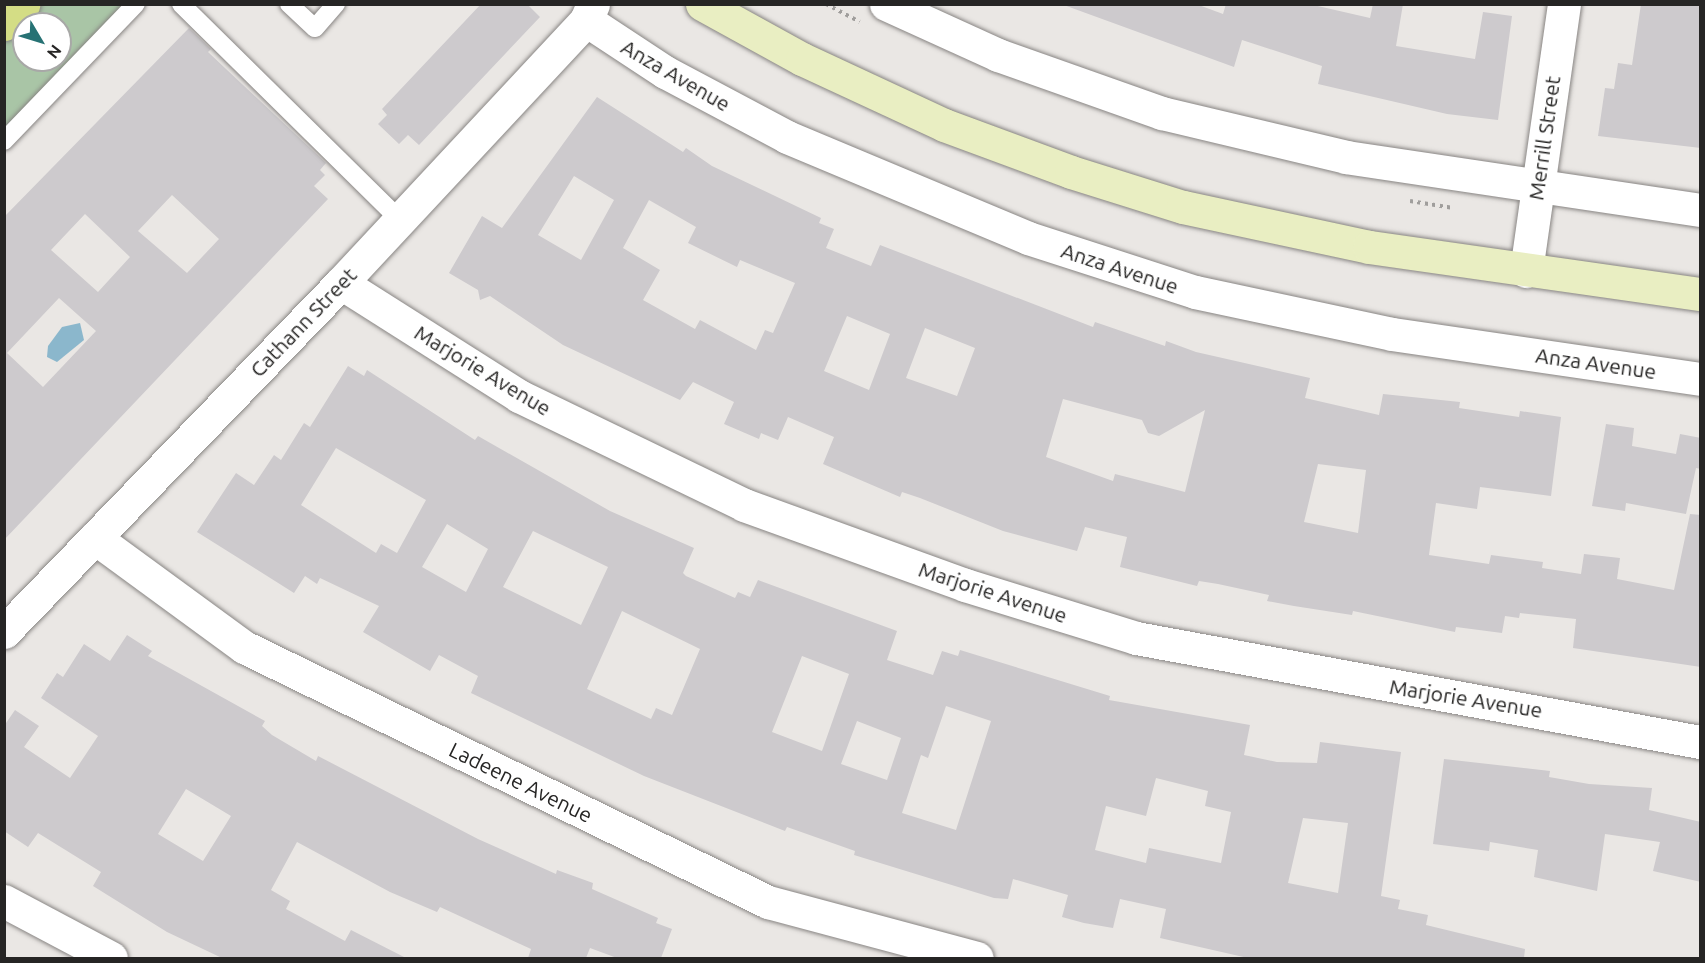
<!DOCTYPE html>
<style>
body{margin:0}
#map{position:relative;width:1705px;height:963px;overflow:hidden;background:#eae7e4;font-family:Ubuntu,sans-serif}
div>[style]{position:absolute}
.green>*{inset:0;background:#a9c5a6}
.water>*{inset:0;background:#8bb7cc}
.building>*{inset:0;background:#cdcacd}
.path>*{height:4px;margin-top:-2px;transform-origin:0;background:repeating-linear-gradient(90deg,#a09e9c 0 3px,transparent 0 7.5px)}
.roads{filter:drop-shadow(0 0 2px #888583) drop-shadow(0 0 2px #888583)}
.lane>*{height:18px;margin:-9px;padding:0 9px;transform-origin:9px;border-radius:9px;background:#fff}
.street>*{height:33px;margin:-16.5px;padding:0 16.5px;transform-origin:16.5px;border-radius:16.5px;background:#fff}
.secondary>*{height:33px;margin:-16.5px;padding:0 16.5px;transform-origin:16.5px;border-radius:16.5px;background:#e9eec2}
.primary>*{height:33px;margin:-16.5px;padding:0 16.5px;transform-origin:16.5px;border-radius:16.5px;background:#d4dd85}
span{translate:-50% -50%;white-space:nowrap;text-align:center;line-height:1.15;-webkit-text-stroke:5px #fff;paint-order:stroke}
.street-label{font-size:21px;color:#262524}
.frame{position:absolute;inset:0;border:6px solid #262524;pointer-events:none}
.north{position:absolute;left:12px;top:12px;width:60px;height:60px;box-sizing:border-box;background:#fff;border:2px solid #a8a8a7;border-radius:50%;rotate:128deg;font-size:16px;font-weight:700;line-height:24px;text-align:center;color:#262524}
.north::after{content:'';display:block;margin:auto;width:21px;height:27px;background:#277274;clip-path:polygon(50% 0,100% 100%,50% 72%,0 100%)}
</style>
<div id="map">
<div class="green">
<i style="clip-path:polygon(evenodd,23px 5px,136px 5px,5px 141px,5px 24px,23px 5px,24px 24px,60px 24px,60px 60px,24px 60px,24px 24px)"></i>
</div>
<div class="water">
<i style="clip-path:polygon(80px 323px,84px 340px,57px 362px,47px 357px,48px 346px,62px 327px)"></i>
</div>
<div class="building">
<i style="clip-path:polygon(481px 4px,527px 4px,540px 17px,419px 145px,408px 135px,399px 144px,378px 124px,387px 115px,382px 109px)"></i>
<i style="clip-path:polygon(1061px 4px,1196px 4px,1223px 14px,1226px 4px,1309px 4px,1370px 18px,1373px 4px,1403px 4px,1396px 46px,1475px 59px,1483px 12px,1512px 16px,1498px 120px,1447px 114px,1318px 84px,1322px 66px,1242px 40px,1234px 67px)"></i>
<i style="clip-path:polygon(1641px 4px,1701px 4px,1701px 148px,1598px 136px,1605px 88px,1614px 89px,1618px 63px,1632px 65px)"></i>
<i style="clip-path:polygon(evenodd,189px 28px,211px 49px,208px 52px,326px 163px,320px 170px,325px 175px,314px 186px,328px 199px,4px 540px,4px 217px,189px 28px,172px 195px,219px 239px,187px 273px,138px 231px,172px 195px,189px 28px,85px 214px,130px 257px,98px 292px,51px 250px,85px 214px,189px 28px,59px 298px,96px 331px,43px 387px,7px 353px,59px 298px)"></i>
<i style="clip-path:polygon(evenodd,597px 97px,683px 152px,686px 148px,712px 166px,821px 218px,819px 223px,834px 229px,826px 248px,871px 266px,880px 245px,1093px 327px,1095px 322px,1165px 346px,1166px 341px,1196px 352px,1310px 378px,1305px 398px,1379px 415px,1383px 394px,1460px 402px,1459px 408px,1519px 417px,1520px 411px,1561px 417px,1551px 496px,1480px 487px,1477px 509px,1436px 503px,1429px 555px,1489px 564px,1491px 555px,1543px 562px,1542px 568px,1581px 574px,1584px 554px,1620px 558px,1617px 579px,1674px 590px,1690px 514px,1701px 515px,1701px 667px,1573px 648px,1576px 619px,1520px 613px,1519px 618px,1505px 616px,1502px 633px,1456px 627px,1455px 632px,1353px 611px,1352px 615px,1294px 606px,1267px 601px,1269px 595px,1218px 584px,1199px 581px,1197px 586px,1120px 567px,1127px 537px,1085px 527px,1077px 551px,1003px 531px,920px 498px,902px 492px,900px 497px,823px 464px,834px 437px,788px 417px,778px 440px,761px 433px,759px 439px,724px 424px,734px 402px,693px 382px,680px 400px,563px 345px,490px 296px,480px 300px,478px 290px,449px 273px,482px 216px,502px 228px,597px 97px,574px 176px,614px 200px,581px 260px,538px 235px,574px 176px,597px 97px,649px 200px,696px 227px,688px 243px,737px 267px,740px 260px,795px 283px,773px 333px,765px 330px,756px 350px,700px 320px,695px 329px,643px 300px,660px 270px,623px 248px,649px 200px,597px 97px,847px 316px,890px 334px,869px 390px,824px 371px,847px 316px,597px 97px,925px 328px,975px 348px,957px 396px,906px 378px,925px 328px,597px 97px,1063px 399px,1142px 420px,1148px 433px,1159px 436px,1205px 410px,1185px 492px,1115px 474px,1113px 481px,1046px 457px,1063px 399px,597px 97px,1318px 464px,1366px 470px,1358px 533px,1304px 522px,1318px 464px)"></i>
<i style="clip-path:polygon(evenodd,348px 366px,364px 376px,367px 370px,475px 440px,478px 436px,610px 511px,694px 548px,683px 573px,686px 576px,735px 598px,738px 592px,750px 597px,758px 580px,897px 631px,887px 660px,933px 675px,942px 651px,958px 656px,960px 650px,1110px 696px,1109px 700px,1250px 725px,1244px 755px,1277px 762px,1317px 763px,1320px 742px,1401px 752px,1381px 896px,1400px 900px,1398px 909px,1428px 915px,1426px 925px,1525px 949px,1524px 958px,1248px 958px,1160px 938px,1166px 909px,1120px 899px,1113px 928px,1084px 923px,1062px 917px,1068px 895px,1013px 879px,1008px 899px,994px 898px,854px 855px,855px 851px,787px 827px,785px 831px,644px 776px,471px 693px,478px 676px,439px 655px,430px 671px,363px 632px,379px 606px,320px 578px,317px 584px,305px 576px,294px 593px,197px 532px,236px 473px,254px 485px,274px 455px,281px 460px,304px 423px,310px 427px,348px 366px,336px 448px,426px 500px,397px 553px,381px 544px,376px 553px,301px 505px,336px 448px,348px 366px,447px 524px,488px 549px,466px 592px,422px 567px,447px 524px,348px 366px,533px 531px,608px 567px,581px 625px,503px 587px,533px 531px,348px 366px,622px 611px,700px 649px,672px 715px,656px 708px,651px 719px,587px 689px,622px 611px,348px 366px,802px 656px,849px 674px,822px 751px,772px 732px,802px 656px,348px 366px,946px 706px,991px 721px,956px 830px,902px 813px,921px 755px,928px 758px,946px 706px,348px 366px,857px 721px,901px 738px,887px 780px,841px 764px,857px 721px,348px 366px,1156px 778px,1208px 791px,1205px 806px,1231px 812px,1221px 863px,1149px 848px,1146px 863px,1095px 850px,1106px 806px,1146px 816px,1156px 778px,348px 366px,1303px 818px,1348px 823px,1338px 893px,1288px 883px,1303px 818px)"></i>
<i style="clip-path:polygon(1606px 424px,1634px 428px,1632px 446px,1676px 454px,1680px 434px,1701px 438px,1701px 469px,1696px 468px,1686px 514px,1626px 503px,1625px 511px,1592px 506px)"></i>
<i style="clip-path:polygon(evenodd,127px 635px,152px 651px,148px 656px,265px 721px,262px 726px,272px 735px,316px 761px,318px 756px,478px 839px,556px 874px,557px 870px,593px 883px,592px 889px,658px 918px,656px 923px,672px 929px,661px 958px,617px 958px,590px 948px,586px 958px,528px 958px,531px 949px,440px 907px,437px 912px,390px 892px,297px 842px,271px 890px,290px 901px,286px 909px,345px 941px,351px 930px,406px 958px,222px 958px,167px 932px,93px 886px,101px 872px,38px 833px,28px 847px,4px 831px,4px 726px,15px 710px,39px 726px,24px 747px,70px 778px,98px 736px,41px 698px,57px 673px,63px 677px,84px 644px,110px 661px,127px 635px,186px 789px,231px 816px,203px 861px,158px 834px,186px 789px)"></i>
<i style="clip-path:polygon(1444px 759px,1550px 771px,1549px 777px,1589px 784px,1652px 788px,1649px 810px,1701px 822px,1701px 882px,1653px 871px,1660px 842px,1605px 834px,1597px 891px,1534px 877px,1538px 850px,1490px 842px,1489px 851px,1433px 844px)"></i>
</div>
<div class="path">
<i style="left:826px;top:4px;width:38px;rotate:28deg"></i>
<i style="left:1410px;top:201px;width:44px;rotate:9.2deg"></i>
</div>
<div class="roads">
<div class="lane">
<i style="left:181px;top:4px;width:308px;rotate:44.6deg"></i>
<i style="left:289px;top:4px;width:35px;rotate:43deg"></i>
<i style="left:315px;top:28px;width:32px;rotate:-49deg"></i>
<i style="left:4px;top:141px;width:190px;rotate:-46.1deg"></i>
</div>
<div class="street">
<i style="left:886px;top:4px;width:123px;rotate:24.5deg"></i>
<i style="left:998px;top:55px;width:174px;rotate:19.5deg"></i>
<i style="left:1162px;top:113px;width:189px;rotate:13.4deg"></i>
<i style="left:1346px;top:157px;width:358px;rotate:8.5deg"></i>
<i style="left:586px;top:20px;width:95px;rotate:33.4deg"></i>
<i style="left:665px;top:72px;width:138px;rotate:28deg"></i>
<i style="left:787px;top:137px;width:261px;rotate:22.7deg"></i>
<i style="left:1028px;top:238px;width:176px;rotate:17.9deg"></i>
<i style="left:1195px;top:292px;width:201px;rotate:12deg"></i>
<i style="left:1392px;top:334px;width:311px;rotate:8.3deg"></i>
<i style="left:1526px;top:271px;width:270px;rotate:-81.9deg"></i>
<i style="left:341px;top:283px;width:211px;rotate:32.4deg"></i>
<i style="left:519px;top:396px;width:250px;rotate:25.8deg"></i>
<i style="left:744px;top:505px;width:235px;rotate:19.9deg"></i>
<i style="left:965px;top:585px;width:179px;rotate:17.2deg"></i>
<i style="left:1136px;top:638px;width:574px;rotate:10.45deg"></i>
<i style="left:95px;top:538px;width:185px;rotate:36.2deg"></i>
<i style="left:244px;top:647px;width:583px;rotate:25.95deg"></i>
<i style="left:768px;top:902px;width:216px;rotate:15deg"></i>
<i style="left:4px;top:632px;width:485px;rotate:-46deg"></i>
<i style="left:341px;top:283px;width:359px;rotate:-47deg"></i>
<i style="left:586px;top:20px;width:17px;rotate:-66deg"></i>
<i style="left:4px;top:901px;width:121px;rotate:28deg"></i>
</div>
<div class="secondary">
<i style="left:702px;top:4px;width:114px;rotate:28.8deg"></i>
<i style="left:802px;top:59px;width:157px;rotate:24.9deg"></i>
<i style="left:944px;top:125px;width:135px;rotate:20.3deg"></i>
<i style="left:1071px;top:172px;width:117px;rotate:17.4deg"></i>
<i style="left:1183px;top:207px;width:190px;rotate:12.1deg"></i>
<i style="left:1369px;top:247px;width:334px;rotate:8.1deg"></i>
</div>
<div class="primary">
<i style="left:4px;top:24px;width:28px;rotate:-46deg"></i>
</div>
</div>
<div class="street-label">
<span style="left:676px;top:75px;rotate:30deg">Anza Avenue</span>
<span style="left:1544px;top:138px;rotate:-82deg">Merrill Street</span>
<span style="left:1120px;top:268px;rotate:18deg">Anza Avenue</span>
<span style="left:303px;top:322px;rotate:-46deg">Cathann Street</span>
<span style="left:1596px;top:363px;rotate:8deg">Anza Avenue</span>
<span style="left:483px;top:370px;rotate:31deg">Marjorie Avenue</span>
<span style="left:993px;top:592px;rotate:18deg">Marjorie Avenue</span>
<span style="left:1466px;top:698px;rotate:9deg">Marjorie Avenue</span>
<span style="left:521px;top:782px;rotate:26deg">Ladeene Avenue</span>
</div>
<div class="frame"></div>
<div class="north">N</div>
</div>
